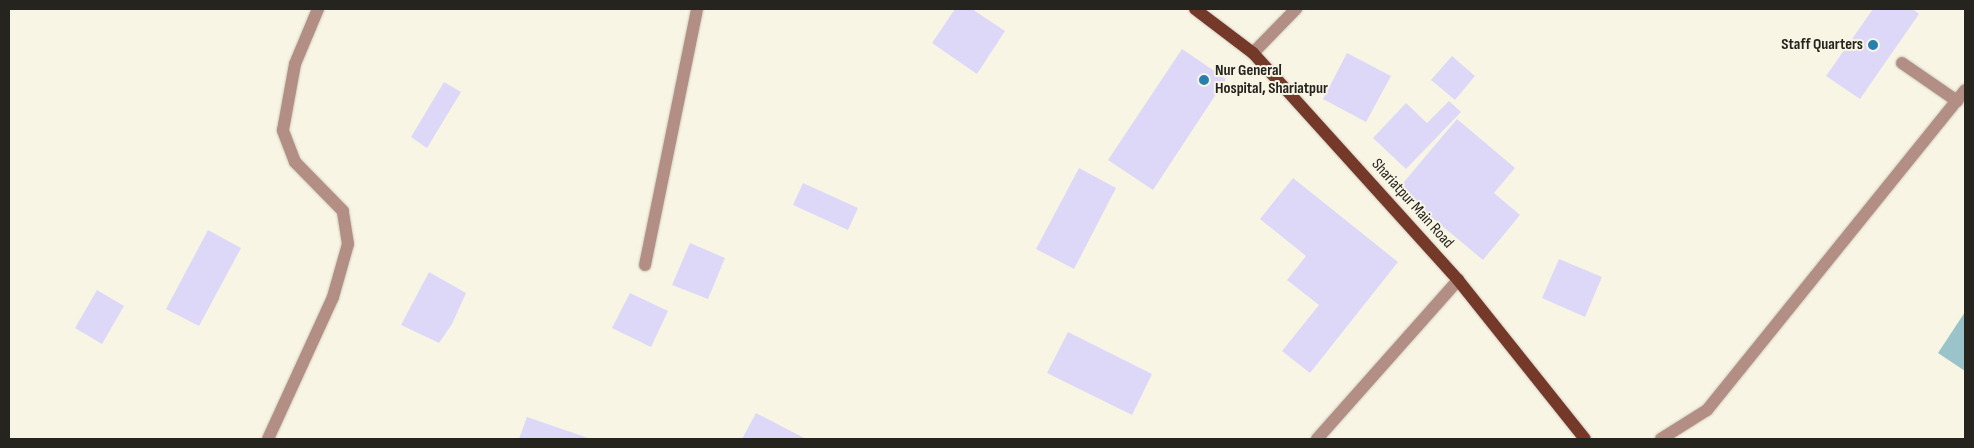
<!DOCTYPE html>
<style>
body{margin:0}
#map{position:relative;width:1974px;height:448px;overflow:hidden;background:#f8f5e5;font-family:"Sofia Sans Condensed",sans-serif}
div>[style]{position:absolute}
.water>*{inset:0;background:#9bc4ca}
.building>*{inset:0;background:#ded8f8}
.roads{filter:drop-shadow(0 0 1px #d2cfc1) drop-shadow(0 0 1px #d2cfc1)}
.minor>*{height:12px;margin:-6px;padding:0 6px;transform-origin:6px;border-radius:6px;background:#b28e84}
.primary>*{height:12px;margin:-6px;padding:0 6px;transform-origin:6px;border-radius:6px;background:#75392a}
.dots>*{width:14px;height:14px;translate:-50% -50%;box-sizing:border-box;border:2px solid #f8f5e5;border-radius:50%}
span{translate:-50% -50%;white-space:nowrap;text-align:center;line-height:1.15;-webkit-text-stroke:4px #f8f5e5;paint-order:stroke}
.poi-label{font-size:16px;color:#25241e;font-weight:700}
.right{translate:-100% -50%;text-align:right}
.left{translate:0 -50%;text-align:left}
.street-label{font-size:16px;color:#25241e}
.frame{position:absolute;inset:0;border:10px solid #25241e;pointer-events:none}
</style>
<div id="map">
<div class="water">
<i style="clip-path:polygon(1965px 312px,1965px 371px,1938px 353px)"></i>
</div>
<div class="building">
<i style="clip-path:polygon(955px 9px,972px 9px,1005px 31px,977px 74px,932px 43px)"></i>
<i style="clip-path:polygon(1873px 9px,1913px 9px,1919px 14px,1860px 99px,1826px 76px)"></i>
<i style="clip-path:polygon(1182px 49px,1226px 79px,1153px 190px,1108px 160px)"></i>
<i style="clip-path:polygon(1347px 53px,1391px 76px,1366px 122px,1323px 99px)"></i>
<i style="clip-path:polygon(1452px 56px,1475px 76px,1455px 100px,1431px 80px)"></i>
<i style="clip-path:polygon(444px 82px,461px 92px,427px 148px,411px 137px)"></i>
<i style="clip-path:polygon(1449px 101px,1461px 112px,1406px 169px,1373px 138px,1406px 103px,1427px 123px)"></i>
<i style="clip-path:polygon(1457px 119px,1515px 168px,1494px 193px,1520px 215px,1483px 260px,1398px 189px)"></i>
<i style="clip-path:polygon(1079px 168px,1116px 188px,1074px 269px,1036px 249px)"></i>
<i style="clip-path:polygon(1293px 178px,1398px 262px,1310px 373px,1282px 351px,1319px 305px,1287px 280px,1306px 256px,1260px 219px)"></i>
<i style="clip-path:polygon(803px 183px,858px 208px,848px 230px,793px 205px)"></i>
<i style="clip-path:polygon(208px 230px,241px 248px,199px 326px,166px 309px)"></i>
<i style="clip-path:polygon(690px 243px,725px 258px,708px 299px,672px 285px)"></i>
<i style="clip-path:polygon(1559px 259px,1602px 277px,1585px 317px,1542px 298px)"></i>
<i style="clip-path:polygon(429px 272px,466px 293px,452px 324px,439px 343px,401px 325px)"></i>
<i style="clip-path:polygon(97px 290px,124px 306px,102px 344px,75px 328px)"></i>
<i style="clip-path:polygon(630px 293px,668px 311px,651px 347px,612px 328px)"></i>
<i style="clip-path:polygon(1068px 332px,1152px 374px,1132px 415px,1047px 373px)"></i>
<i style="clip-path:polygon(756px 413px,806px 439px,742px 439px)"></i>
<i style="clip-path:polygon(527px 417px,591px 439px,519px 439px)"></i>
</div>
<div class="roads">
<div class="minor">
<i style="left:1253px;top:53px;width:62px;rotate:-45.7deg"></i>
<i style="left:1902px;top:63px;width:67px;rotate:34.6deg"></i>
<i style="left:645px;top:265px;width:261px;rotate:-78.5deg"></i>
<i style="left:268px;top:439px;width:156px;rotate:-65.4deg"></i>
<i style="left:333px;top:297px;width:55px;rotate:-74.2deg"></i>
<i style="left:348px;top:244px;width:33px;rotate:-99deg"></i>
<i style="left:343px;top:211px;width:69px;rotate:-134.4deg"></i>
<i style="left:295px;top:162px;width:34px;rotate:-111deg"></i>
<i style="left:283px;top:130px;width:67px;rotate:-79.7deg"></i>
<i style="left:295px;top:64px;width:60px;rotate:-67.3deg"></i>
<i style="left:1317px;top:439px;width:213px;rotate:-48.4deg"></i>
<i style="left:1661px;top:439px;width:54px;rotate:-32.2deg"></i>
<i style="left:1707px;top:410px;width:411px;rotate:-51.1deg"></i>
</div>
<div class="primary">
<i style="left:1195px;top:9px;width:73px;rotate:37.2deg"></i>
<i style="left:1253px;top:53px;width:306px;rotate:47.9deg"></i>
<i style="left:1458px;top:280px;width:203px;rotate:51.4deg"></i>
</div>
</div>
<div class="dots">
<i style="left:1873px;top:45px;background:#2680ae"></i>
<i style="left:1204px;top:80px;background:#2680ae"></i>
</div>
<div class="poi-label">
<span class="right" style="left:1863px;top:45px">Staff Quarters</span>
<span class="left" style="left:1215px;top:80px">Nur General<br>Hospital, Shariatpur</span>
</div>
<div class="street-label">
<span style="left:1412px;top:204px;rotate:48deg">Shariatpur Main Road</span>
</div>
<div class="frame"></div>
</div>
